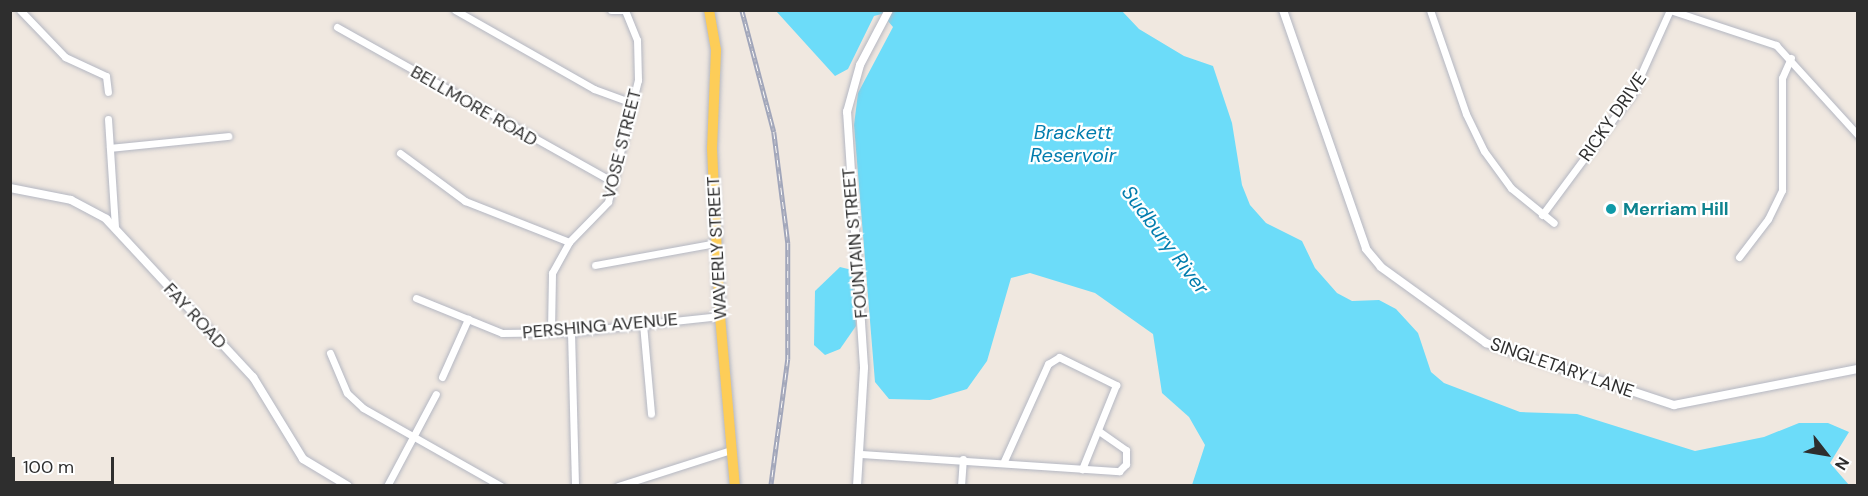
<!DOCTYPE html>
<style>
body{margin:0}
#map{position:relative;width:1868px;height:496px;overflow:hidden;background:#f0e8e0;font-family:"DM Sans",sans-serif}
div>[style]{position:absolute}
.water>*{inset:0;background:#6cdcf9}
.roads{filter:drop-shadow(0 0 2px #b4b7c2) drop-shadow(0 0 2px #b4b7c2)}
.minor>*{height:7px;margin:-3.5px;padding:0 3.5px;transform-origin:3.5px;border-radius:3.5px;background:#fff}
.tertiary>*{height:8px;margin:-4px;padding:0 4px;transform-origin:4px;border-radius:4px;background:#fff}
.primary>*{height:10px;margin:-5px;padding:0 5px;transform-origin:5px;border-radius:5px;background:#fdcd58}
.rail>*{height:4.5px;margin-top:-2.25px;transform-origin:0;background:repeating-linear-gradient(90deg,#fff 0 7px,#a1a6ba 0 14px);box-sizing:border-box;border-block:2px solid #a1a6ba}
.dots>*{width:16px;height:16px;translate:-50% -50%;box-sizing:border-box;border:3px solid #fff;border-radius:50%}
span{translate:-50% -50%;white-space:nowrap;text-align:center;line-height:1.15;-webkit-text-stroke:4.5px #fff;paint-order:stroke}
.street-label{font-size:18px;color:#2e2e2e}
.culture-label{font-size:18px;color:#0d838f;font-weight:700}
.left{translate:0 -50%;text-align:left}
.water-label{font-size:20px;color:#027dae;font-style:italic}
.frame{position:absolute;inset:0;border:12px solid #2e2e2e;pointer-events:none}
.north{position:absolute;left:1796px;top:424px;width:60px;height:60px;-webkit-text-stroke:4px #fff;paint-order:stroke;rotate:121deg;font-size:16px;font-weight:700;line-height:24px;text-align:center;color:#2e2e2e}
.north::after{content:'';display:block;margin:auto;width:21px;height:27px;background:#2e2e2e;clip-path:polygon(50% 0,100% 100%,50% 72%,0 100%)}
.scale{position:absolute;left:12px;top:457px;width:102px;height:27px;box-sizing:border-box;border:3px solid #2e2e2e;border-top:0;padding-left:8px;font-size:18px;line-height:21px;white-space:nowrap;color:#2e2e2e;-webkit-text-stroke:4px #fff;paint-order:stroke}
</style>
<div id="map">
<div class="water">
<i style="clip-path:polygon(776px 11px,1122px 11px,1139px 29px,1184px 56px,1213px 66px,1232px 123px,1242px 185px,1250px 205px,1266px 223px,1302px 241px,1315px 268px,1337px 293px,1352px 301px,1379px 300px,1396px 309px,1418px 333px,1431px 372px,1444px 383px,1520px 412px,1577px 414px,1695px 451px,1764px 437px,1799px 423px,1828px 423px,1849px 432px,1830px 463px,1849px 485px,1192px 485px,1205px 445px,1189px 417px,1162px 393px,1153px 334px,1095px 293px,1030px 273px,1011px 278px,987px 361px,967px 389px,930px 400px,889px 399px,875px 382px,854px 125px,858px 93px,893px 27px,882px 14px,874px 16px,848px 69px,835px 76px)"></i>
<i style="clip-path:polygon(840px 267px,852px 270px,856px 326px,840px 349px,825px 355px,814px 345px,815px 291px)"></i>
</div>
<div class="roads">
<div class="minor">
<i style="left:20px;top:10px;width:65px;rotate:46.2deg"></i>
<i style="left:65px;top:57px;width:45px;rotate:24.9deg"></i>
<i style="left:106px;top:76px;width:16px;rotate:83deg"></i>
<i style="left:455px;top:10px;width:160px;rotate:29.6deg"></i>
<i style="left:594px;top:89px;width:40px;rotate:20.2deg"></i>
<i style="left:611px;top:10px;width:12px"></i>
<i style="left:1430px;top:10px;width:110px;rotate:70.9deg"></i>
<i style="left:1466px;top:114px;width:41px;rotate:64.1deg"></i>
<i style="left:1484px;top:151px;width:46px;rotate:53.9deg"></i>
<i style="left:1511px;top:188px;width:55px;rotate:39.1deg"></i>
<i style="left:337px;top:27px;width:317px;rotate:29.3deg"></i>
<i style="left:108px;top:119px;width:108px;rotate:86.3deg"></i>
<i style="left:110px;top:148px;width:119px;rotate:-5.8deg"></i>
<i style="left:400px;top:153px;width:81px;rotate:36.4deg"></i>
<i style="left:465px;top:201px;width:112px;rotate:21.5deg"></i>
<i style="left:1542px;top:215px;width:151px;rotate:-53.4deg"></i>
<i style="left:1632px;top:94px;width:92px;rotate:-65.7deg"></i>
<i style="left:1670px;top:10px;width:112px;rotate:18.3deg"></i>
<i style="left:1776px;top:45px;width:122px;rotate:47.7deg"></i>
<i style="left:1739px;top:257px;width:48px;rotate:-52.7deg"></i>
<i style="left:1768px;top:219px;width:32px;rotate:-64deg"></i>
<i style="left:1782px;top:190px;width:112px;rotate:-90deg"></i>
<i style="left:1782px;top:78px;width:22px;rotate:-66deg"></i>
<i style="left:595px;top:265px;width:123px;rotate:-10.3deg"></i>
<i style="left:416px;top:298px;width:93px;rotate:22.1deg"></i>
<i style="left:502px;top:333px;width:69px;rotate:-0.8deg"></i>
<i style="left:571px;top:332px;width:150px;rotate:-6.1deg"></i>
<i style="left:643px;top:324px;width:90px;rotate:84.9deg"></i>
<i style="left:551px;top:331px;width:58px;rotate:-89deg"></i>
<i style="left:552px;top:273px;width:35px;rotate:-61deg"></i>
<i style="left:569px;top:242px;width:56px;rotate:-45.7deg"></i>
<i style="left:608px;top:202px;width:126px;rotate:-76.2deg"></i>
<i style="left:638px;top:80px;width:40px;rotate:-91.4deg"></i>
<i style="left:637px;top:40px;width:32px;rotate:-112deg"></i>
<i style="left:571px;top:332px;width:154px;rotate:88.5deg"></i>
<i style="left:330px;top:353px;width:43px;rotate:67deg"></i>
<i style="left:347px;top:393px;width:22px;rotate:43deg"></i>
<i style="left:363px;top:408px;width:159px;rotate:29.5deg"></i>
<i style="left:442px;top:377px;width:64px;rotate:-65.9deg"></i>
<i style="left:861px;top:454px;width:259px;rotate:3.8deg"></i>
<i style="left:1119px;top:471px;width:10px;rotate:-45deg"></i>
<i style="left:1126px;top:464px;width:14px;rotate:-90deg"></i>
<i style="left:1126px;top:450px;width:33px;rotate:-145deg"></i>
<i style="left:1004px;top:461px;width:107px;rotate:-65.6deg"></i>
<i style="left:1048px;top:364px;width:13px;rotate:-32deg"></i>
<i style="left:1059px;top:357px;width:64px;rotate:26.2deg"></i>
<i style="left:1116px;top:385px;width:91px;rotate:112deg"></i>
<i style="left:387px;top:486px;width:104px;rotate:-62deg"></i>
<i style="left:618px;top:486px;width:119px;rotate:-17.7deg"></i>
<i style="left:961px;top:486px;width:27px;rotate:-86deg"></i>
</div>
<div class="tertiary">
<i style="left:1283px;top:10px;width:253px;rotate:70.8deg"></i>
<i style="left:1366px;top:249px;width:23px;rotate:50deg"></i>
<i style="left:1381px;top:267px;width:130px;rotate:35.9deg"></i>
<i style="left:1486px;top:343px;width:198px;rotate:18.3deg"></i>
<i style="left:1674px;top:405px;width:187px;rotate:-11.1deg"></i>
<i style="left:10px;top:188px;width:62px;rotate:11.1deg"></i>
<i style="left:71px;top:200px;width:40px;rotate:28deg"></i>
<i style="left:106px;top:219px;width:216px;rotate:47.1deg"></i>
<i style="left:253px;top:377px;width:96px;rotate:58.6deg"></i>
<i style="left:303px;top:459px;width:52px;rotate:31deg"></i>
<i style="left:857px;top:486px;width:119px;rotate:-86.6deg"></i>
<i style="left:864px;top:367px;width:256px;rotate:-93.8deg"></i>
<i style="left:847px;top:112px;width:49px;rotate:-74.5deg"></i>
<i style="left:860px;top:65px;width:62px;rotate:-62.2deg"></i>
</div>
<div class="primary">
<i style="left:709px;top:10px;width:41px;rotate:80.1deg"></i>
<i style="left:716px;top:50px;width:98px;rotate:92.3deg"></i>
<i style="left:712px;top:148px;width:168px;rotate:87.3deg"></i>
<i style="left:720px;top:316px;width:171px;rotate:85deg"></i>
</div>
</div>
<div class="rail">
<i style="left:742px;top:10px;width:126px;rotate:75.3deg"></i>
<i style="left:774px;top:132px;width:112px;rotate:82.8deg"></i>
<i style="left:788px;top:243px;width:116px;rotate:90deg"></i>
<i style="left:788px;top:359px;width:128px;rotate:97.6deg"></i>
</div>
<div class="dots">
<i style="left:1611px;top:209px;background:#0f9aa8"></i>
</div>
<div class="street-label">
<span style="left:474px;top:106px;rotate:30deg">BELLMORE ROAD</span>
<span style="left:1613px;top:117px;rotate:-55deg">RICKY DRIVE</span>
<span style="left:622px;top:144px;rotate:-76deg">VOSE STREET</span>
<span style="left:855px;top:243px;rotate:-95deg">FOUNTAIN STREET</span>
<span style="left:717px;top:248px;rotate:-93deg">WAVERLY STREET</span>
<span style="left:195px;top:316px;rotate:47deg">FAY ROAD</span>
<span style="left:600px;top:326px;rotate:-5deg">PERSHING AVENUE</span>
<span style="left:1562px;top:368px;rotate:19deg">SINGLETARY LANE</span>
</div>
<div class="culture-label">
<span class="left" style="left:1623px;top:209px">Merriam Hill</span>
</div>
<div class="water-label">
<span style="left:1073px;top:144px">Brackett<br>Reservoir</span>
<span style="left:1165px;top:240px;rotate:53deg">Sudbury River</span>
</div>
<div class="frame"></div>
<div class="north">N</div>
<div class="scale">100 m</div>
</div>
